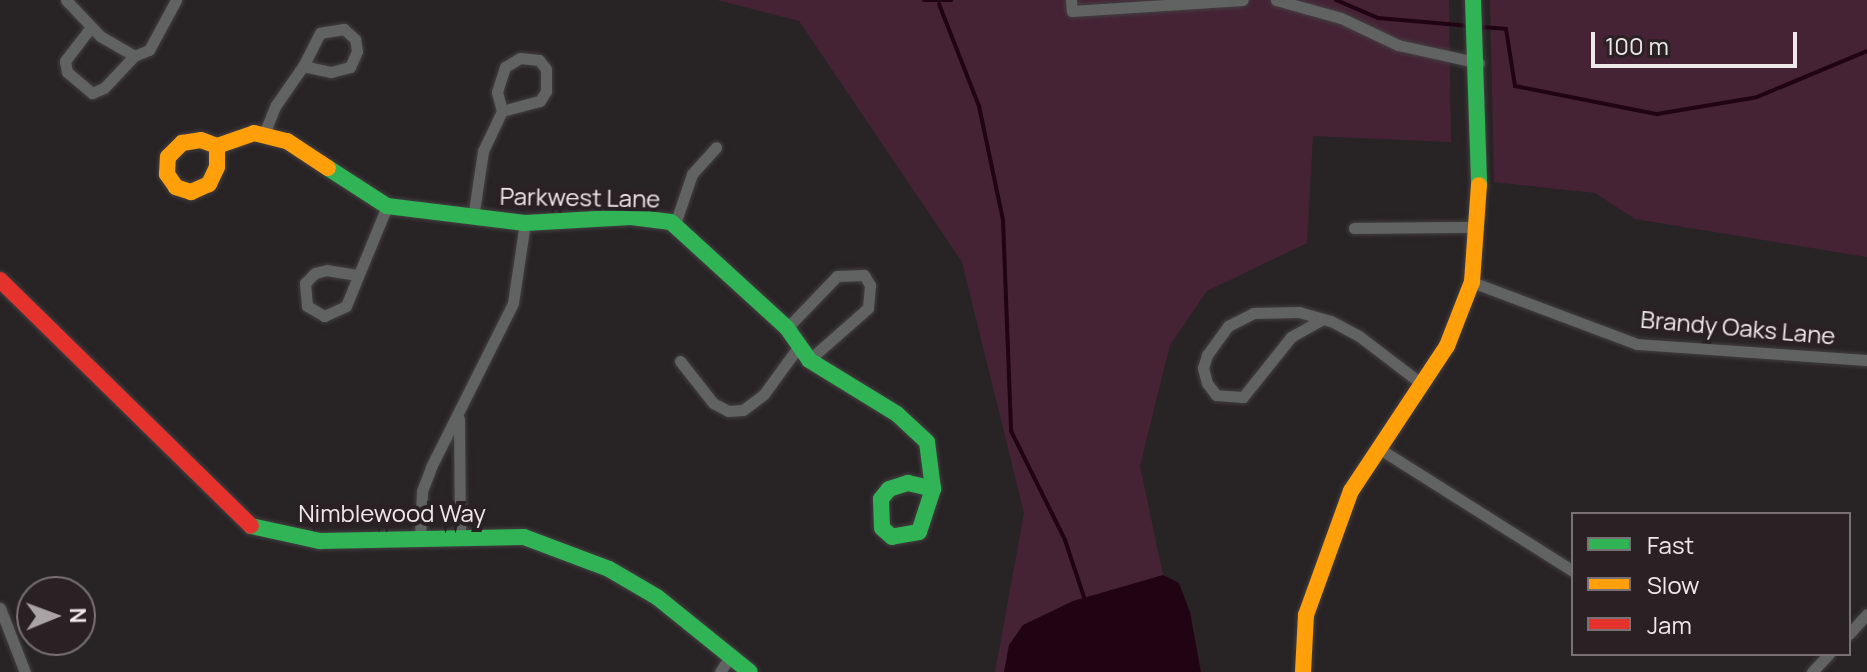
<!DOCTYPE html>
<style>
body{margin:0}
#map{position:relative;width:1867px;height:672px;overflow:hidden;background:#282325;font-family:Manrope,sans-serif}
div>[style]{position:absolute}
.green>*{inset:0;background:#452335}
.water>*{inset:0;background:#200414}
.stream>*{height:4px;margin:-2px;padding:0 2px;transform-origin:2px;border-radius:2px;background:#200414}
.roads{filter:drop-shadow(0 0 2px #433f41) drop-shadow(0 0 2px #433f41)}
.street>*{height:11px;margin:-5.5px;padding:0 5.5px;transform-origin:5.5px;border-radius:5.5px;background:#616262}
.fast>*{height:16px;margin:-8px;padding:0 8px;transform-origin:8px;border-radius:8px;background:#30b455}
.slow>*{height:16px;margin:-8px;padding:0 8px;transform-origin:8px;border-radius:8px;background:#ff9f0a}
.jam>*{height:16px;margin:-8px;padding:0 8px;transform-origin:8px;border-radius:8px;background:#e5322d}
span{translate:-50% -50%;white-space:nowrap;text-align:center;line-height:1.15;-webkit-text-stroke:8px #2a2125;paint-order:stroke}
.street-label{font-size:24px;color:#efe8eb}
.legend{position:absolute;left:1571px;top:512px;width:280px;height:144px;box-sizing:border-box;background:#2a2125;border:2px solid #797174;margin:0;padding:10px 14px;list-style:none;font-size:24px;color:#efe8eb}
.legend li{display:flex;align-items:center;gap:16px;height:40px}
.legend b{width:40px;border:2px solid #797174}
.north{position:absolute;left:16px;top:576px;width:80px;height:80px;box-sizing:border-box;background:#2a2125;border:2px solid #797174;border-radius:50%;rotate:89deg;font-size:22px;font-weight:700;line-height:32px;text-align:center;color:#efe8eb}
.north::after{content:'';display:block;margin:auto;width:28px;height:36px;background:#a9a3a6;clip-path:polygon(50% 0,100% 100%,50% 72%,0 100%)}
.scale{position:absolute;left:1591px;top:32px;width:206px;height:36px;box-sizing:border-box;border:4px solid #efe8eb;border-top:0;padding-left:10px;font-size:24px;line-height:28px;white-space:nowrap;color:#efe8eb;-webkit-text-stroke:6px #2a2125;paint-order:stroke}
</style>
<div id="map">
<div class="green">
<i style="clip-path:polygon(717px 0,1449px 0,1451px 142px,1313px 136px,1307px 243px,1207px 291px,1170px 345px,1140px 466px,1163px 575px,1179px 583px,1190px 612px,1201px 672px,995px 672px,1024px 513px,962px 262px,799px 21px)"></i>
<i style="clip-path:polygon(1490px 0,1867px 0,1867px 257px,1635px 219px,1595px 193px,1494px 182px)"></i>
</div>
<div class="water">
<i style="clip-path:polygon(1163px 575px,1179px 583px,1190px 612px,1201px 672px,1004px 672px,1009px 645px,1023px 625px,1073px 601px)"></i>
</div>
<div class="stream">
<i style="left:924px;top:0;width:27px"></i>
<i style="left:1336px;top:0;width:46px;rotate:23.2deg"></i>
<i style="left:1378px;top:18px;width:93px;rotate:4.9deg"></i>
<i style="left:939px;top:4px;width:110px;rotate:68.6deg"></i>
<i style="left:979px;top:106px;width:116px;rotate:78.1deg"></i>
<i style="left:1003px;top:220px;width:211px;rotate:87.8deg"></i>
<i style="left:1011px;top:431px;width:122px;rotate:63.6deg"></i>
<i style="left:1065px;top:540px;width:60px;rotate:71.6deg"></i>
<i style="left:1480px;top:27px;width:26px;rotate:4deg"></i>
<i style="left:1506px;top:29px;width:58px;rotate:81deg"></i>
<i style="left:1515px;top:86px;width:145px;rotate:11.2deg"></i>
<i style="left:1657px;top:114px;width:101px;rotate:-9.6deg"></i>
<i style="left:1757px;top:97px;width:119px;rotate:-22.7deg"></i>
</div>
<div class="roads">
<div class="street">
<i style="left:66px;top:0;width:50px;rotate:46.6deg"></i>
<i style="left:100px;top:36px;width:39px;rotate:30deg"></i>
<i style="left:1071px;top:0;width:11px;rotate:85deg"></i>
<i style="left:1072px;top:11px;width:171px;rotate:-3.7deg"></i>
<i style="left:1276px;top:0;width:67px;rotate:15.5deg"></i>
<i style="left:1341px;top:18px;width:63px;rotate:25.3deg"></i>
<i style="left:1398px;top:45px;width:83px;rotate:12.5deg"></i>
<i style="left:91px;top:27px;width:43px;rotate:127.4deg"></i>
<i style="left:65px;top:61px;width:11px;rotate:80deg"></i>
<i style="left:67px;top:72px;width:33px;rotate:40deg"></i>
<i style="left:92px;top:93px;width:13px;rotate:-23deg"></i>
<i style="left:104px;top:88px;width:44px;rotate:-46.8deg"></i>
<i style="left:134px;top:56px;width:16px;rotate:-22deg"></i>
<i style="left:149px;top:50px;width:57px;rotate:-61.6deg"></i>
<i style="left:264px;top:134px;width:31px;rotate:-68deg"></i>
<i style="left:276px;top:105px;width:47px;rotate:-55.3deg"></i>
<i style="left:303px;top:66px;width:29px;rotate:12deg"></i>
<i style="left:331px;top:72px;width:20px;rotate:-15deg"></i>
<i style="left:350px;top:67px;width:17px;rotate:-66deg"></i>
<i style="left:357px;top:51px;width:12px;rotate:-99deg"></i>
<i style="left:355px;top:39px;width:15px;rotate:-138deg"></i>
<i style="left:344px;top:29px;width:24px;rotate:171deg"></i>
<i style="left:320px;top:33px;width:37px;rotate:117deg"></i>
<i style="left:473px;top:218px;width:68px;rotate:-81.5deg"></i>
<i style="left:483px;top:151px;width:44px;rotate:-64.6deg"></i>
<i style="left:502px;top:111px;width:39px;rotate:-15deg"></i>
<i style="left:540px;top:101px;width:12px;rotate:-59deg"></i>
<i style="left:546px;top:91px;width:22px;rotate:-90deg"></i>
<i style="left:546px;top:69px;width:11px;rotate:-128deg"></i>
<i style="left:539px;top:60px;width:19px;rotate:-174deg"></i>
<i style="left:520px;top:58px;width:17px;rotate:149deg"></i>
<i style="left:505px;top:67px;width:26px;rotate:108deg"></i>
<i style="left:497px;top:92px;width:20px;rotate:75deg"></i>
<i style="left:674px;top:227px;width:56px;rotate:-71.2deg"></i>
<i style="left:692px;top:174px;width:36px;rotate:-48deg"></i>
<i style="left:1354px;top:228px;width:124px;rotate:-0.5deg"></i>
<i style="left:357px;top:275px;width:30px;rotate:-171deg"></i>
<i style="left:327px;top:270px;width:12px;rotate:166deg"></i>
<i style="left:315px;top:273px;width:14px;rotate:135deg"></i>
<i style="left:305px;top:283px;width:23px;rotate:85deg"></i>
<i style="left:307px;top:306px;width:20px;rotate:30deg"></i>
<i style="left:324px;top:316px;width:24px;rotate:-24deg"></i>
<i style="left:346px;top:306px;width:108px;rotate:-67.7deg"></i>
<i style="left:1472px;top:282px;width:176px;rotate:20.6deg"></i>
<i style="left:1637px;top:344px;width:231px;rotate:4deg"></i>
<i style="left:1323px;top:319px;width:37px;rotate:151deg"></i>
<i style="left:1291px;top:337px;width:77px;rotate:128.7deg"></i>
<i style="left:1243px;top:397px;width:27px;rotate:-176deg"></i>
<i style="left:1216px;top:395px;width:15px;rotate:-127deg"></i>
<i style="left:1207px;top:383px;width:16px;rotate:-105deg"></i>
<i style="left:1203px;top:368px;width:14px;rotate:-73deg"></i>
<i style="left:1207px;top:355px;width:36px;rotate:-54deg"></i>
<i style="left:1228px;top:326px;width:28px;rotate:-27deg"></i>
<i style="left:1253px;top:313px;width:46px;rotate:-1.2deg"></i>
<i style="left:1299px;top:312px;width:33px;rotate:16deg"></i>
<i style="left:1331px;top:321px;width:32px;rotate:28deg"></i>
<i style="left:1359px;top:336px;width:81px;rotate:37.4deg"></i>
<i style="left:787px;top:328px;width:72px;rotate:-46.1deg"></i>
<i style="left:837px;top:276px;width:27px;rotate:-2deg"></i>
<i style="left:864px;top:275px;width:12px;rotate:59deg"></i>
<i style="left:870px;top:285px;width:23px;rotate:95deg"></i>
<i style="left:868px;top:308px;width:79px;rotate:138.6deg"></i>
<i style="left:680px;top:361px;width:53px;rotate:51.8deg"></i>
<i style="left:713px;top:403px;width:17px;rotate:28deg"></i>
<i style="left:728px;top:411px;width:15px;rotate:-4deg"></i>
<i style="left:743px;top:410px;width:26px;rotate:-37deg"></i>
<i style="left:764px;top:394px;width:59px;rotate:-53.9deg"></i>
<i style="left:459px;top:419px;width:118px;rotate:89.5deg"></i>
<i style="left:1380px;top:449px;width:228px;rotate:32.3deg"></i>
<i style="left:420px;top:538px;width:47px;rotate:-87.6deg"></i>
<i style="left:422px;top:491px;width:26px;rotate:-69deg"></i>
<i style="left:431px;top:467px;width:183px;rotate:-63.4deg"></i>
<i style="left:513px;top:303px;width:81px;rotate:-81.5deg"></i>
<i style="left:0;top:608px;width:69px;rotate:68.7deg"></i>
<i style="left:1849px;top:634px;width:27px;rotate:-48deg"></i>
<i style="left:720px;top:672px;width:17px;rotate:-57deg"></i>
<i style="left:1812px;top:672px;width:25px;rotate:-47deg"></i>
</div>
<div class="fast">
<i style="left:1473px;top:0;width:185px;rotate:88.1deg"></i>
<i style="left:328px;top:168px;width:70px;rotate:32.8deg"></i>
<i style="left:387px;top:206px;width:139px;rotate:7deg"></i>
<i style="left:525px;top:223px;width:106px;rotate:-3.2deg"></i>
<i style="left:631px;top:217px;width:40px;rotate:7.1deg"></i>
<i style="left:671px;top:222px;width:157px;rotate:42.4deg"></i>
<i style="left:787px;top:328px;width:39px;rotate:55deg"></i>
<i style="left:809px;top:360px;width:103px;rotate:31.5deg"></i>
<i style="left:897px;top:414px;width:41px;rotate:43deg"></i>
<i style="left:927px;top:442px;width:47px;rotate:82.7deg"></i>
<i style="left:933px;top:489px;width:45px;rotate:108deg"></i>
<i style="left:919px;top:532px;width:27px;rotate:170deg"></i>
<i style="left:892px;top:537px;width:13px;rotate:-138deg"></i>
<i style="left:882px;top:528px;width:29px;rotate:-92deg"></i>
<i style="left:881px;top:499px;width:13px;rotate:-51deg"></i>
<i style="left:889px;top:489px;width:20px;rotate:-18deg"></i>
<i style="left:908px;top:483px;width:26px;rotate:13deg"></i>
<i style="left:251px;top:526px;width:71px;rotate:12.3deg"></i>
<i style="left:320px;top:541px;width:204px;rotate:-1.1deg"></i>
<i style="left:524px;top:537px;width:91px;rotate:20.6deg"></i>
<i style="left:609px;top:569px;width:56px;rotate:30.3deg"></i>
<i style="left:657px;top:597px;width:119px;rotate:38.9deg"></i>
</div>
<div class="slow">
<i style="left:217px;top:146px;width:21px;rotate:90deg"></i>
<i style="left:217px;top:167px;width:19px;rotate:115deg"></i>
<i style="left:209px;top:184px;width:20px;rotate:156deg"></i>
<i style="left:191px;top:192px;width:16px;rotate:-162deg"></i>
<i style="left:176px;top:187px;width:16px;rotate:-125deg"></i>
<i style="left:167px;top:174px;width:17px;rotate:-87deg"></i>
<i style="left:168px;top:157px;width:20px;rotate:-45deg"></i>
<i style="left:182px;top:143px;width:19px;rotate:-9deg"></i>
<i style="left:201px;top:140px;width:17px;rotate:21deg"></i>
<i style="left:217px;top:146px;width:39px;rotate:-19deg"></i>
<i style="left:254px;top:133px;width:34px;rotate:14deg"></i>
<i style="left:287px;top:141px;width:49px;rotate:33.4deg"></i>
<i style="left:1303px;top:672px;width:57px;rotate:-87deg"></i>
<i style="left:1306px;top:615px;width:132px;rotate:-70.1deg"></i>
<i style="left:1351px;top:491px;width:174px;rotate:-56.5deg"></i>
<i style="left:1447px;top:346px;width:69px;rotate:-68.7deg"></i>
<i style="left:1472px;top:282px;width:97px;rotate:-85.9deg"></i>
</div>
<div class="jam">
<i style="left:0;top:280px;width:351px;rotate:44.4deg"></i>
</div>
</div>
<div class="street-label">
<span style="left:580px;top:197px;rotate:1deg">Parkwest Lane</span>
<span style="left:1738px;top:327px;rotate:5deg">Brandy Oaks Lane</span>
<span style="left:392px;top:513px">Nimblewood Way</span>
</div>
<ul class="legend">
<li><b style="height:10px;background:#30b455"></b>Fast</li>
<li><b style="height:10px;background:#ff9f0a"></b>Slow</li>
<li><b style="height:10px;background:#e5322d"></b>Jam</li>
</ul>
<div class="north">N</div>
<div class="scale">100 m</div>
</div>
